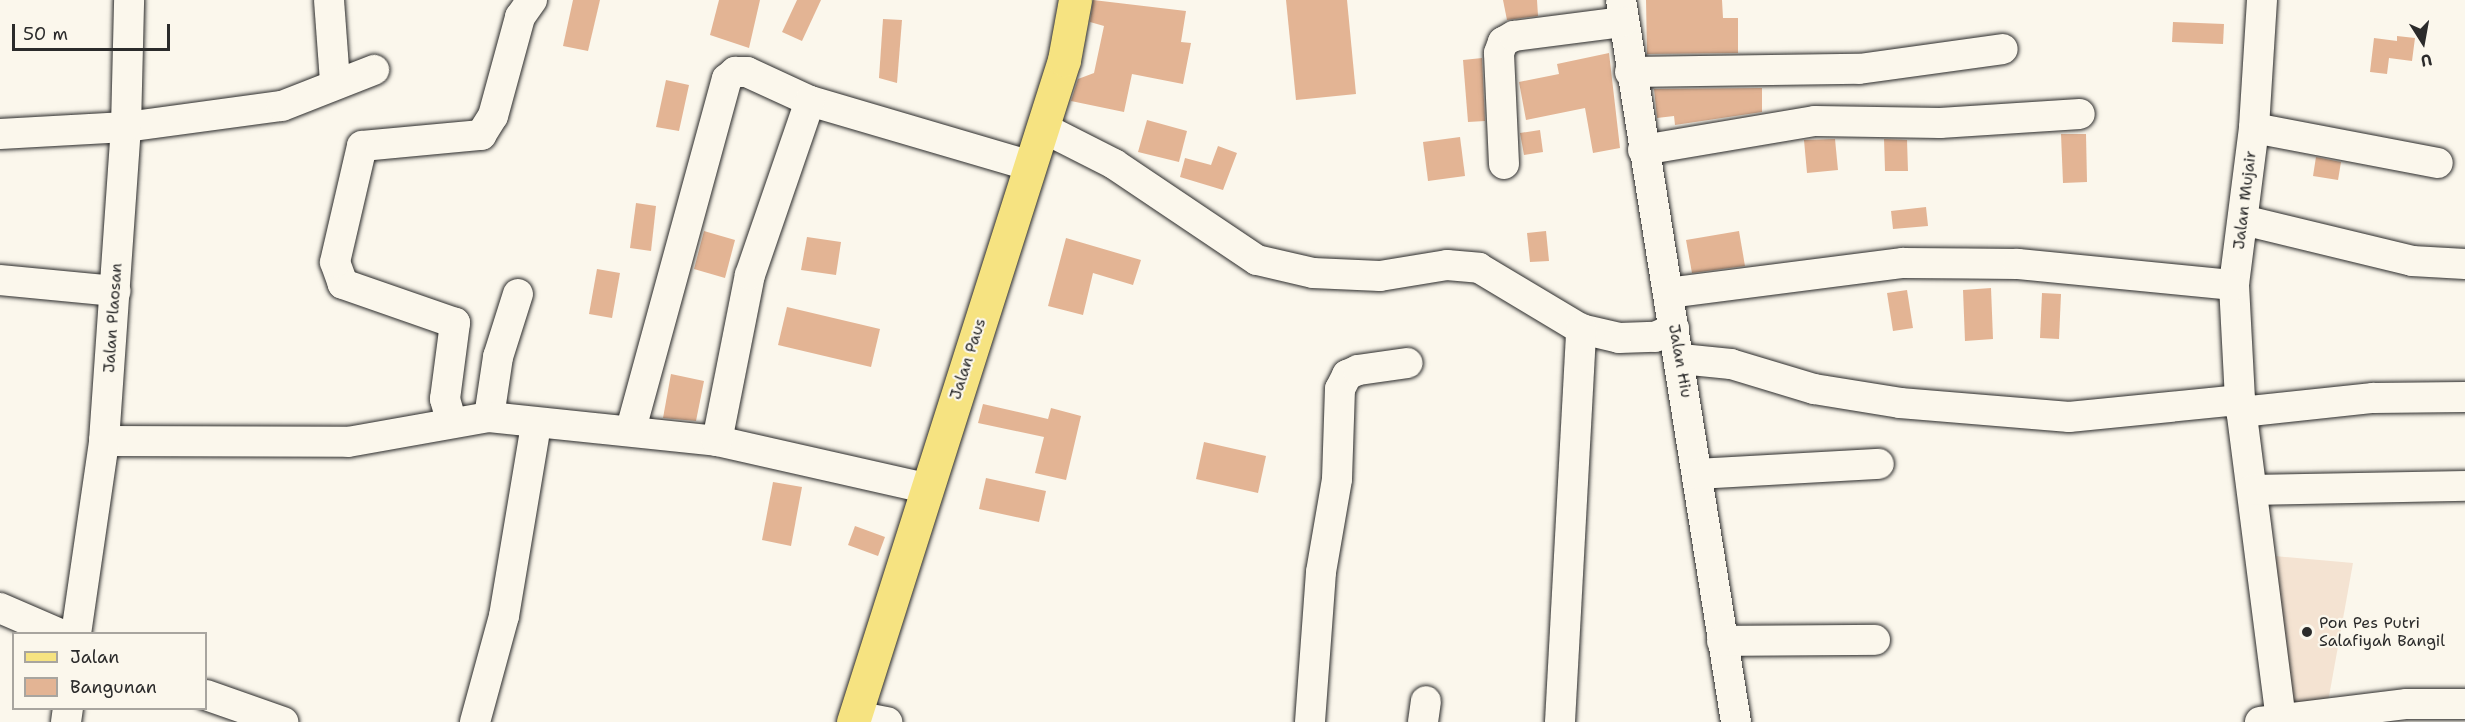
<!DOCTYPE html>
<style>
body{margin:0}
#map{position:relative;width:2465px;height:722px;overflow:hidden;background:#fbf7ec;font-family:"Shantell Sans",sans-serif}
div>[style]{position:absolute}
.built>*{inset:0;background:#f4e3d2}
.building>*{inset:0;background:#e3b494}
.roads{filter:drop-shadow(0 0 2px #2b2b2b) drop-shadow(0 0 2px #2b2b2b)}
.minor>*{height:30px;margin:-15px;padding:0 15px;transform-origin:15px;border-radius:15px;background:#fbf7ec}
.major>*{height:33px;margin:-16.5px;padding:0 16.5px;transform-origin:16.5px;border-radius:16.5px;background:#f6e381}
.dots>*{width:16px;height:16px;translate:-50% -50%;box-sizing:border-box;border:3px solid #fbf7ec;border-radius:50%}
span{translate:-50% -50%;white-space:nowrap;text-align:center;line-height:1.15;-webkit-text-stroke:4.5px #fbf7ec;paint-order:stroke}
.street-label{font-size:16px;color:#2b2b2b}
.poi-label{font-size:16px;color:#2b2b2b}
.left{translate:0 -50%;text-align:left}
.legend{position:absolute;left:12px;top:632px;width:195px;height:78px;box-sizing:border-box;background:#fbf7ec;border:2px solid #a8a59f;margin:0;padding:8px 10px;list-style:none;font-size:18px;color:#2b2b2b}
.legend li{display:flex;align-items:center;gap:12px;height:30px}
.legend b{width:30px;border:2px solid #a8a59f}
.north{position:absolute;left:2393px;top:12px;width:60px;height:60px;-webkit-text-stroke:4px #fbf7ec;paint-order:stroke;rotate:169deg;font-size:16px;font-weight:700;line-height:24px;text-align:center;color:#2b2b2b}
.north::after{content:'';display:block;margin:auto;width:21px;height:27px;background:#2b2b2b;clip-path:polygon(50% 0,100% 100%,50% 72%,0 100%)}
.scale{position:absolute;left:12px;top:24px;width:158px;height:27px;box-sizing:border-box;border:3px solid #2b2b2b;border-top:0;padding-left:8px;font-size:18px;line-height:21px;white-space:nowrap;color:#2b2b2b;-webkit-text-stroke:4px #fbf7ec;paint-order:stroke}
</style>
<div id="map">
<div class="built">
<i style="clip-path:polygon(2263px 555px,2353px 563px,2328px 702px,2284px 708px)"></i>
</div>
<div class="building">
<i style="clip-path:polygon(573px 0,600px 0,588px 51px,563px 46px)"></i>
<i style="clip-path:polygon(719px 0,760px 0,749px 48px,710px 35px)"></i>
<i style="clip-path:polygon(797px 0,821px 0,802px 41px,782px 32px)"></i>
<i style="clip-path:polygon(1093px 0,1186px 11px,1181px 42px,1191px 43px,1183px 84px,1132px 74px,1124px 112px,1071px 101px,1078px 79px,1094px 73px,1104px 26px,1090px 22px)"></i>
<i style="clip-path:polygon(1286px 0,1347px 0,1356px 94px,1296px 100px)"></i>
<i style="clip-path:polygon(1503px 0,1537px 0,1538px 16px,1507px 20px)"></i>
<i style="clip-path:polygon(1646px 0,1722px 0,1723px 18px,1738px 18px,1738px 53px,1647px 54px)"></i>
<i style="clip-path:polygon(883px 19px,902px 20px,897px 83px,879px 78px)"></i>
<i style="clip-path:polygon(2173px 22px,2224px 24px,2223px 44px,2172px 42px)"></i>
<i style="clip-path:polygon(2397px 36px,2415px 38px,2412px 61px,2389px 58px,2387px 74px,2370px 72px,2374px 38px,2397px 41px)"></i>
<i style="clip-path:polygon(1609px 53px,1620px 148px,1593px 153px,1585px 108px,1526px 120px,1519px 82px,1559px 74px,1557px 64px)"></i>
<i style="clip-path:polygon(1482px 58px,1485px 121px,1468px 122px,1463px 60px)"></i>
<i style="clip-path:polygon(666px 80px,689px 85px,679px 131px,656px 127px)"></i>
<i style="clip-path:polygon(1762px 88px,1762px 112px,1675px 125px,1674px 116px,1657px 118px,1654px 89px)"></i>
<i style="clip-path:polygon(1147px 120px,1187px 131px,1179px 162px,1138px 152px)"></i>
<i style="clip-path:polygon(1540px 130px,1543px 152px,1524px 155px,1520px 133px)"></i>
<i style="clip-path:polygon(2061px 134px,2086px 134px,2087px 182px,2063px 183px)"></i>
<i style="clip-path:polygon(1460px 137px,1465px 176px,1428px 181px,1423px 142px)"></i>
<i style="clip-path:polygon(1835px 139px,1838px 170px,1807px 173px,1804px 140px)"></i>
<i style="clip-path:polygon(1884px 139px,1907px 140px,1908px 171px,1885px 171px)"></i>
<i style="clip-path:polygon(1218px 146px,1237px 153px,1223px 190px,1180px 177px,1185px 158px,1211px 165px)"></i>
<i style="clip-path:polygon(2316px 157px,2341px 162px,2338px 180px,2313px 176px)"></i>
<i style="clip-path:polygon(636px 203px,656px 206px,651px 251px,630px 248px)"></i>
<i style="clip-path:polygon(1926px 207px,1928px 226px,1893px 229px,1891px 211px)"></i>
<i style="clip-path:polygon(704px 231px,735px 240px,725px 278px,694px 269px)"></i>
<i style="clip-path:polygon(1546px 231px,1549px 261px,1530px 262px,1527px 233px)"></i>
<i style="clip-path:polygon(1739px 231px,1745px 266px,1692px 273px,1686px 240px)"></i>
<i style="clip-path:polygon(807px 237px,841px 242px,836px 275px,801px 270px)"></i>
<i style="clip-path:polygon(1066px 238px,1141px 260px,1133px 285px,1093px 273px,1083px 315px,1048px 306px)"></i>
<i style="clip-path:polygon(597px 269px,620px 273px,612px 318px,589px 314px)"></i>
<i style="clip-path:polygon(1991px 288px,1993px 339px,1965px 341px,1963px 290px)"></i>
<i style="clip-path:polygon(1907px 290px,1913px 328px,1893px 331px,1887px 293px)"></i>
<i style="clip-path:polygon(2042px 293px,2061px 294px,2059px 339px,2040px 338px)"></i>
<i style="clip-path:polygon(787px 307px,880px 329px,871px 367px,778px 345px)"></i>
<i style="clip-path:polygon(671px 374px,704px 381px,696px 421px,663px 418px)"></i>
<i style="clip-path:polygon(983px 404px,1048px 419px,1051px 408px,1081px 416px,1066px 480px,1035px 473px,1044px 437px,978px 423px)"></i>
<i style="clip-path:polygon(1204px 442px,1266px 456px,1258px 493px,1196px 479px)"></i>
<i style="clip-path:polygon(986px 478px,1046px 491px,1039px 522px,979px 509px)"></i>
<i style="clip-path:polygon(773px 482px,802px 487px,791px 546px,762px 540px)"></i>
<i style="clip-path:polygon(855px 526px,885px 537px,878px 556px,848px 545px)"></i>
</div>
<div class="roads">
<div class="minor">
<i style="left:329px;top:0;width:82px;rotate:85.8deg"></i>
<i style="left:1621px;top:0;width:731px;rotate:80.95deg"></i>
<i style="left:2262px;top:0;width:128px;rotate:93.6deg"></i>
<i style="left:2254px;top:128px;width:158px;rotate:97.3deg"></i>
<i style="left:2234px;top:285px;width:115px;rotate:87deg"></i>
<i style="left:2240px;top:400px;width:325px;rotate:82.7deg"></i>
<i style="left:1630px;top:72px;width:229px;rotate:-0.8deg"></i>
<i style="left:1859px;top:69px;width:145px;rotate:-7.9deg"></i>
<i style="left:1043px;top:128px;width:80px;rotate:26.9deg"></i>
<i style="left:1114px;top:164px;width:172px;rotate:33.9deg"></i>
<i style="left:1257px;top:260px;width:57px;rotate:13.1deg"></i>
<i style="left:1313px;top:273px;width:67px;rotate:2.6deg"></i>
<i style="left:1380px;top:276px;width:68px;rotate:-9.3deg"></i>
<i style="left:1447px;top:265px;width:32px;rotate:5deg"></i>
<i style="left:1479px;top:268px;width:119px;rotate:30.9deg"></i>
<i style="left:1581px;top:329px;width:39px;rotate:13deg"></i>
<i style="left:1619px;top:338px;width:36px;rotate:-2deg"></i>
<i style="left:1655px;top:337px;width:21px;rotate:-25deg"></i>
<i style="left:2254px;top:128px;width:187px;rotate:10.8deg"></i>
<i style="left:0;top:134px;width:126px;rotate:-3.2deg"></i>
<i style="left:126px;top:127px;width:157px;rotate:-7.7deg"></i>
<i style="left:282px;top:106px;width:99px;rotate:-21.4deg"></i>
<i style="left:1643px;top:150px;width:174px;rotate:-9.6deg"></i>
<i style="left:1815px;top:121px;width:125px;rotate:0.9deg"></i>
<i style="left:1940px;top:123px;width:140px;rotate:-3.7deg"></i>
<i style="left:1504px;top:164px;width:111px;rotate:-92.6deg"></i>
<i style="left:1499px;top:53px;width:12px;rotate:-70deg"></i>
<i style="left:1503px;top:42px;width:13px;rotate:-29deg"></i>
<i style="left:1514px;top:36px;width:109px;rotate:-7.4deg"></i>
<i style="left:2243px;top:220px;width:174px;rotate:13.6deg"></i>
<i style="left:2412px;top:261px;width:53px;rotate:3.2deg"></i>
<i style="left:0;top:280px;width:116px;rotate:5.5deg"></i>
<i style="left:1668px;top:293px;width:237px;rotate:-7.3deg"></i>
<i style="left:1903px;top:263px;width:115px;rotate:0.5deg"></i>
<i style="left:2018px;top:264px;width:217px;rotate:5.6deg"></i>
<i style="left:1681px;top:359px;width:50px;rotate:5.7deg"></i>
<i style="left:1731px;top:364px;width:87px;rotate:16.8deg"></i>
<i style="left:1814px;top:389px;width:87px;rotate:9.2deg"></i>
<i style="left:1900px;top:403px;width:170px;rotate:4.7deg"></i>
<i style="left:2069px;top:417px;width:172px;rotate:-5.7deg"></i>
<i style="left:2241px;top:412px;width:133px;rotate:-6.1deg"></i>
<i style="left:2373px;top:398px;width:92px;rotate:-0.6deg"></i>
<i style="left:489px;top:417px;width:61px;rotate:-81.5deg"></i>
<i style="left:498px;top:357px;width:66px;rotate:-72.4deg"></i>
<i style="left:451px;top:420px;width:22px;rotate:-106deg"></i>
<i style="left:445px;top:399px;width:77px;rotate:-82.5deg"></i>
<i style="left:455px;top:323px;width:119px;rotate:-160.8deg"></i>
<i style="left:343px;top:284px;width:23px;rotate:-110deg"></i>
<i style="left:335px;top:262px;width:119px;rotate:-76.9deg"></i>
<i style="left:362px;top:146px;width:120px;rotate:-5.3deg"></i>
<i style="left:481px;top:135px;width:22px;rotate:-58deg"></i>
<i style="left:493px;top:116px;width:103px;rotate:-74.7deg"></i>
<i style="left:520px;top:17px;width:21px;rotate:-55deg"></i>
<i style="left:631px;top:429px;width:363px;rotate:-74.7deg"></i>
<i style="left:727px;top:79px;width:11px;rotate:-41deg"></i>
<i style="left:735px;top:72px;width:12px"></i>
<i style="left:747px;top:72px;width:69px;rotate:24.7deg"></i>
<i style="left:810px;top:101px;width:230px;rotate:16.4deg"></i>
<i style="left:104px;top:441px;width:244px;rotate:0.2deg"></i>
<i style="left:348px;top:442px;width:143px;rotate:-10.1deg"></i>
<i style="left:489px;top:417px;width:229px;rotate:6deg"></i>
<i style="left:717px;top:441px;width:214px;rotate:12.7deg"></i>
<i style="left:717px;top:441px;width:169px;rotate:-78.8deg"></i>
<i style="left:750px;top:275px;width:184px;rotate:-71deg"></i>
<i style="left:1698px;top:474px;width:181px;rotate:-3.2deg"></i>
<i style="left:2252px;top:490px;width:213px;rotate:-1.1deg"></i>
<i style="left:0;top:608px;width:65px;rotate:23.4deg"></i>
<i style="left:76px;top:634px;width:195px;rotate:-81.7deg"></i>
<i style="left:104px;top:441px;width:315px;rotate:-86deg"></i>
<i style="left:126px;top:127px;width:127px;rotate:-88.6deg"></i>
<i style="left:1722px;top:641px;width:153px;rotate:-0.4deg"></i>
<i style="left:206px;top:695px;width:82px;rotate:19.3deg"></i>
<i style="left:855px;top:716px;width:33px;rotate:11deg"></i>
<i style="left:66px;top:722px;width:14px;rotate:-82deg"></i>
<i style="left:475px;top:722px;width:110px;rotate:-74.7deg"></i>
<i style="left:504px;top:616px;width:195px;rotate:-80.5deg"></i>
<i style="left:1310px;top:722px;width:150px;rotate:-85.8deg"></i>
<i style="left:1321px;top:572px;width:94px;rotate:-80.2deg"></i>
<i style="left:1337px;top:479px;width:90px;rotate:-88.1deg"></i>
<i style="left:1340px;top:389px;width:16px;rotate:-63deg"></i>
<i style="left:1347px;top:375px;width:12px;rotate:-24deg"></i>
<i style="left:1358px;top:370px;width:50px;rotate:-8deg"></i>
<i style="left:1423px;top:722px;width:21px;rotate:-82deg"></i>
<i style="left:1560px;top:722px;width:394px;rotate:-86.9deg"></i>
<i style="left:2260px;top:722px;width:148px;rotate:-7deg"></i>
<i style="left:2407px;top:704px;width:58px"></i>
</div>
<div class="major">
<i style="left:853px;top:722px;width:695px;rotate:-72.32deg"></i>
<i style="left:1064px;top:60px;width:61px;rotate:-79.6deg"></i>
</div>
</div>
<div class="dots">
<i style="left:2307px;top:632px;background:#2b2b2b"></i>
</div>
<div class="street-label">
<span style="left:2245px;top:200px;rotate:-83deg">Jalan Mujair</span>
<span style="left:113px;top:318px;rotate:-86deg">Jalan Plaosan</span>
<span style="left:968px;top:359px;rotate:-72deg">Jalan Paus</span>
<span style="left:1680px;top:361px;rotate:80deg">Jalan Hiu</span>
</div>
<div class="poi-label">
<span class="left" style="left:2319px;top:632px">Pon Pes Putri<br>Salafiyah Bangil</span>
</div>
<ul class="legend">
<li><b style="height:8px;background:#f6e381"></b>Jalan</li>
<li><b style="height:16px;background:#e3b494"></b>Bangunan</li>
</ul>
<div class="north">U</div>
<div class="scale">50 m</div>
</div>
